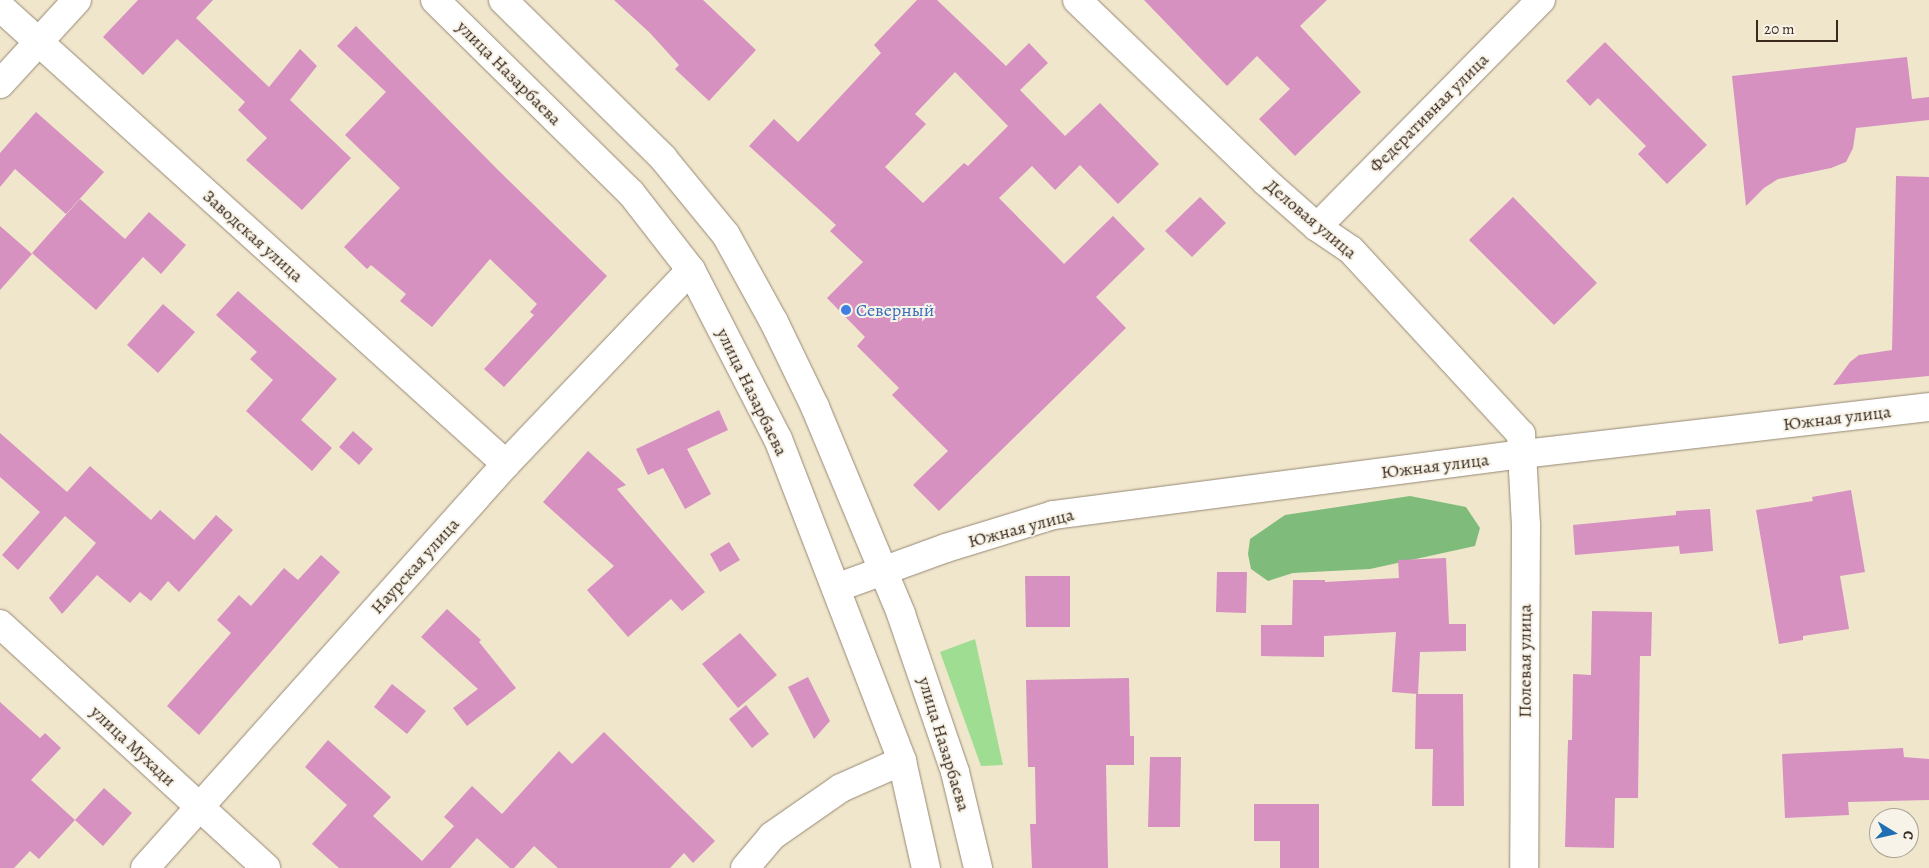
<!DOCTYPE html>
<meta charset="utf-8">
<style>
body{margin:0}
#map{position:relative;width:1929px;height:868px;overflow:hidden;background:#f0e6cc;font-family:Alegreya,serif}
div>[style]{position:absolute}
.green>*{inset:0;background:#9fdd92}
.forest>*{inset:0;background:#7fbc7c}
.building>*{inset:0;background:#d691c1}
.roads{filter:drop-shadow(0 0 1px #968875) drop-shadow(0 0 1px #968875)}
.minor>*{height:28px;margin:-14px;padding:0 14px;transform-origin:14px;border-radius:14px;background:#fff}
.primary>*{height:28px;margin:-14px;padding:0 14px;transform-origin:14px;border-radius:14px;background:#fff}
.dots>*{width:14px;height:14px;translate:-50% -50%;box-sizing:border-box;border:2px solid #f7f3e8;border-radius:50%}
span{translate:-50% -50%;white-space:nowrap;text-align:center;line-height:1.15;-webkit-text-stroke:4px #f7f3e8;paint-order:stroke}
.street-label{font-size:18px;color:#3b2a1e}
.shop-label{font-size:18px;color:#366cbe}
.left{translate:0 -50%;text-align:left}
.north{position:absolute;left:1869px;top:808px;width:50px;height:50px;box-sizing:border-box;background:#f7f3e8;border:1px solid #aca397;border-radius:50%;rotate:99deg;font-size:14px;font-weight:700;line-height:20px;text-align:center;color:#3b2a1e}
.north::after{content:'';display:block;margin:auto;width:18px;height:22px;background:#1f6fb2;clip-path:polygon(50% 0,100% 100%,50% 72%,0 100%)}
.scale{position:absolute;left:1756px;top:20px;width:82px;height:22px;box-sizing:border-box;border:2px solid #3b2a1e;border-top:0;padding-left:6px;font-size:15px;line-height:18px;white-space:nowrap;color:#3b2a1e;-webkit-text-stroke:4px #f7f3e8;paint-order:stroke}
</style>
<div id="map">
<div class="green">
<i style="clip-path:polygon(975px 639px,1003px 765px,981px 766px,940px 652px)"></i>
</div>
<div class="forest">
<i style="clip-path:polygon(1410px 496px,1466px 507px,1480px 528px,1475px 546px,1370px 569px,1293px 573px,1268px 581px,1251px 569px,1248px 554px,1250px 539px,1285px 515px)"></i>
</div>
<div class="building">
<i style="clip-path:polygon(138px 0,213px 0,196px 18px,269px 87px,300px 49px,317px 66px,290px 100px,351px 158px,302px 210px,246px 160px,267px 138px,238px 110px,245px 102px,177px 39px,143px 75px,103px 37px)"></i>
<i style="clip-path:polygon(614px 0,703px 0,756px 50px,709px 101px,675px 69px,679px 65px,650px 33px)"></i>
<i style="clip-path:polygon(evenodd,917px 0,937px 0,1006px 66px,1029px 43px,1048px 63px,1020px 90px,1065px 136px,1100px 103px,1159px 164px,1118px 204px,1080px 165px,1055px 190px,1032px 166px,999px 198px,1064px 264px,1113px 216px,1145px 249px,1096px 297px,1126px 328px,939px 511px,913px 485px,948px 451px,892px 395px,899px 388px,857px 346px,865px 337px,827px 298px,863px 262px,830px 231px,836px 225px,749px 146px,774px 119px,798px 142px,881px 53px,874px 45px,917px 0,955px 72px,1008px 126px,968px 166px,964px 163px,923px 203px,885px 167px,926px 124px,915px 114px,955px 72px)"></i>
<i style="clip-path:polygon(1144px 0,1327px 0,1300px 26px,1361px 92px,1295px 156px,1259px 119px,1290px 89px,1257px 56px,1227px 86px)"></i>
<i style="clip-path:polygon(356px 26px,497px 169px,607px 276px,504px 387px,484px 369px,534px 315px,530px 312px,537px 304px,490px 259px,432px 327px,400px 301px,406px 294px,371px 265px,367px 269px,344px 247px,400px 188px,345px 135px,386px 92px,337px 46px)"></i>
<i style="clip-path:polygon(1605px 42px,1707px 145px,1667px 184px,1638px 154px,1646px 146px,1598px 98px,1590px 106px,1566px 81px)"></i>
<i style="clip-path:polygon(1907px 57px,1912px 99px,1929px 97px,1929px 120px,1856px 128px,1853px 148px,1846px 162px,1831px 168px,1778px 179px,1764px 188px,1746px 206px,1732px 76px)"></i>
<i style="clip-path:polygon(36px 112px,104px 172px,66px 214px,15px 169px,0 187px,0 153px)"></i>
<i style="clip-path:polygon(1896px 176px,1929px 177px,1929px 376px,1833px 385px,1850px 362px,1859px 355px,1892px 350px)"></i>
<i style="clip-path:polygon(1200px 197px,1226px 223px,1192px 257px,1165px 231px)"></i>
<i style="clip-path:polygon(1513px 197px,1597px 283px,1554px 325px,1469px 240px)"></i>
<i style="clip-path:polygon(80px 199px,125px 239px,149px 212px,186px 245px,161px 274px,143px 257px,96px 310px,32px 253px)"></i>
<i style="clip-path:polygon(0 226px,32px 254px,0 290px)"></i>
<i style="clip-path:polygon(238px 291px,337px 379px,301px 420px,332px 448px,312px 471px,246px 411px,273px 380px,250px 359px,257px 352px,216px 315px)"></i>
<i style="clip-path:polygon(163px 304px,195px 332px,158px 373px,127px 345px)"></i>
<i style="clip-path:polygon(719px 410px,728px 430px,687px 449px,711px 494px,685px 509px,663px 468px,648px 475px,636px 449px)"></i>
<i style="clip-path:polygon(353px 431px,373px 449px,359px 465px,339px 447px)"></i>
<i style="clip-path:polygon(0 433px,67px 492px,90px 466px,151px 520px,160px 510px,194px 540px,216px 515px,233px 530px,179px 592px,168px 581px,151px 601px,140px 592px,130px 603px,97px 575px,62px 614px,49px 598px,96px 543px,65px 516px,18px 570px,2px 555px,40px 512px,0 477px)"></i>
<i style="clip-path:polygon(588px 451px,626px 485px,617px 489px,705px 592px,682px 611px,671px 599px,628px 637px,587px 590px,614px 566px,543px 502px)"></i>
<i style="clip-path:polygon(1851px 490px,1865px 572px,1840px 576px,1849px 629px,1803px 636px,1803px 640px,1779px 644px,1756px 510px,1813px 501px,1812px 497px)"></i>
<i style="clip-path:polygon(1710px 509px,1713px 551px,1680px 554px,1679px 546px,1575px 555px,1573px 525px,1676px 515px,1676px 511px)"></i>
<i style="clip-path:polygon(729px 542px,740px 560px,720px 572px,710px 554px)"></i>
<i style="clip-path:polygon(321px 555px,340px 572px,199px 735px,167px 706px,231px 633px,217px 620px,239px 595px,251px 606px,284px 568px,298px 580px)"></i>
<i style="clip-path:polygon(1446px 558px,1449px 624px,1466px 624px,1466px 651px,1420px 652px,1418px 694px,1392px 692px,1396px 632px,1324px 636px,1324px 657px,1261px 656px,1261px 625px,1292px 625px,1293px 580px,1325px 580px,1325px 582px,1399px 578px,1398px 560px)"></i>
<i style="clip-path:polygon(1217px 572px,1247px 572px,1246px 613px,1216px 612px)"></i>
<i style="clip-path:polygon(1025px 576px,1070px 576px,1070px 627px,1026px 627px)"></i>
<i style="clip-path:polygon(447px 609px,481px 640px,479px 642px,516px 688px,467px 726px,453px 708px,478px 689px,421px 637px)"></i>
<i style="clip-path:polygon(1592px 611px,1652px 612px,1651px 656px,1640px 656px,1638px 798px,1615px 798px,1614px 848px,1565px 847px,1568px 740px,1572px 740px,1573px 674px,1591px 675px)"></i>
<i style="clip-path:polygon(740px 633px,777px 675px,738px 708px,702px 664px)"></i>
<i style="clip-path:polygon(808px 677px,830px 721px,814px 739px,788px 687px)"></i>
<i style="clip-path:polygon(1129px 678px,1130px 736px,1134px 736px,1134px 765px,1106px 765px,1108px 868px,1032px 868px,1030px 824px,1036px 824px,1035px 767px,1028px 767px,1026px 680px)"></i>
<i style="clip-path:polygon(392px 684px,426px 711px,407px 734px,374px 707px)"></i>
<i style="clip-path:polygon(1416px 694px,1463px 694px,1464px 806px,1432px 806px,1433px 749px,1415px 749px)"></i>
<i style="clip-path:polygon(0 702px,40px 738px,45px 733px,61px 748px,31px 780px,75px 820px,39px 859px,30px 851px,14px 868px,0 868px)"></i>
<i style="clip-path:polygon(746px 705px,769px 734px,752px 748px,729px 719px)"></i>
<i style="clip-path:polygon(604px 732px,715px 841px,693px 863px,684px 853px,670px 868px,558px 868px,534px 846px,514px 868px,510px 868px,477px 838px,450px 868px,339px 868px,312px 844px,347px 805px,305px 767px,328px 740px,391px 797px,373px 816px,422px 861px,454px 826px,444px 817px,472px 786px,502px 814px,559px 751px,572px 764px)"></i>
<i style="clip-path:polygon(1903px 748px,1904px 757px,1929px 759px,1929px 800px,1848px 802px,1849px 815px,1785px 818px,1782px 754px)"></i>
<i style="clip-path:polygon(1150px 757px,1181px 757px,1180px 827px,1148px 827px)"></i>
<i style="clip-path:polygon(104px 788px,132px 813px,103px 846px,75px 820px)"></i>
<i style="clip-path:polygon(1254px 804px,1319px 804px,1319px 868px,1280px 868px,1280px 841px,1254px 841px)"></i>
</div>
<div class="roads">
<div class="minor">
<i style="left:1077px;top:0;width:261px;rotate:43.9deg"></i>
<i style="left:1265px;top:181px;width:69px;rotate:41.5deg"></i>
<i style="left:1317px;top:227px;width:41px;rotate:34.1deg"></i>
<i style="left:1351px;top:250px;width:251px;rotate:47.3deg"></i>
<i style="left:1521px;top:434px;width:91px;rotate:86.9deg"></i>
<i style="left:1526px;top:525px;width:343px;rotate:90.3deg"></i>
<i style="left:0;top:7px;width:682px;rotate:42.09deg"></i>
<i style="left:0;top:84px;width:114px;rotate:-47.5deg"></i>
<i style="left:1317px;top:227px;width:319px;rotate:-45.4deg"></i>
<i style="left:836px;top:588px;width:117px;rotate:-20deg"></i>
<i style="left:946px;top:548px;width:112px;rotate:-17.1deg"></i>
<i style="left:1053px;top:515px;width:474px;rotate:-7.4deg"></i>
<i style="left:1523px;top:454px;width:409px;rotate:-6.6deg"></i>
<i style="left:0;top:624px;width:361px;rotate:42.5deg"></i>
<i style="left:145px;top:868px;width:542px;rotate:-48.22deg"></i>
<i style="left:506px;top:464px;width:268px;rotate:-46.4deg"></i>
<i style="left:745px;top:868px;width:42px;rotate:-49.8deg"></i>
<i style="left:772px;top:836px;width:84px;rotate:-34.8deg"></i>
<i style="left:841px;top:788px;width:67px;rotate:-23.9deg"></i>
</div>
<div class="primary">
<i style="left:435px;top:0;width:275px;rotate:44.6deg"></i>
<i style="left:631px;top:193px;width:98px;rotate:52.1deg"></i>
<i style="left:691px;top:270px;width:190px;rotate:62.8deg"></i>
<i style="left:778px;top:439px;width:345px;rotate:68.9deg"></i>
<i style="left:902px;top:761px;width:110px;rotate:77.4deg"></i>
<i style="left:503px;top:0;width:225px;rotate:44.6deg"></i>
<i style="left:663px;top:158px;width:99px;rotate:50.7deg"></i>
<i style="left:726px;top:235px;width:99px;rotate:61.1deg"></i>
<i style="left:774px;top:322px;width:94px;rotate:64.2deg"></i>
<i style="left:815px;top:407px;width:224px;rotate:67.4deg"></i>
<i style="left:901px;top:614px;width:167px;rotate:71.1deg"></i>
<i style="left:955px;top:772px;width:99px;rotate:76.5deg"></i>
</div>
</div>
<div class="dots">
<i style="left:846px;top:310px;background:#3f7fe0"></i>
</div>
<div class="street-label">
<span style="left:509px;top:73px;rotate:45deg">улица Назарбаева</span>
<span style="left:1429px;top:113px;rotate:-45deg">Федеративная улица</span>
<span style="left:1311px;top:219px;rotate:40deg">Деловая улица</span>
<span style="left:253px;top:236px;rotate:42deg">Заводская улица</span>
<span style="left:752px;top:392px;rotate:64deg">улица Назарбаева</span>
<span style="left:1837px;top:418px;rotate:-7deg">Южная улица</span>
<span style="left:1435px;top:466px;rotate:-7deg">Южная улица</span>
<span style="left:1021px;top:528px;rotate:-15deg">Южная улица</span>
<span style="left:415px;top:566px;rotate:-48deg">Наурская улица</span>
<span style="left:1525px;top:661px;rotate:-90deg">Полевая улица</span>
<span style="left:944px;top:744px;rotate:73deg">улица Назарбаева</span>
<span style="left:133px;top:746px;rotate:43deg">улица Мухади</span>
</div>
<div class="shop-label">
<span class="left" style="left:856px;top:310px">Северный</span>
</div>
<div class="north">С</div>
<div class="scale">20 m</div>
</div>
